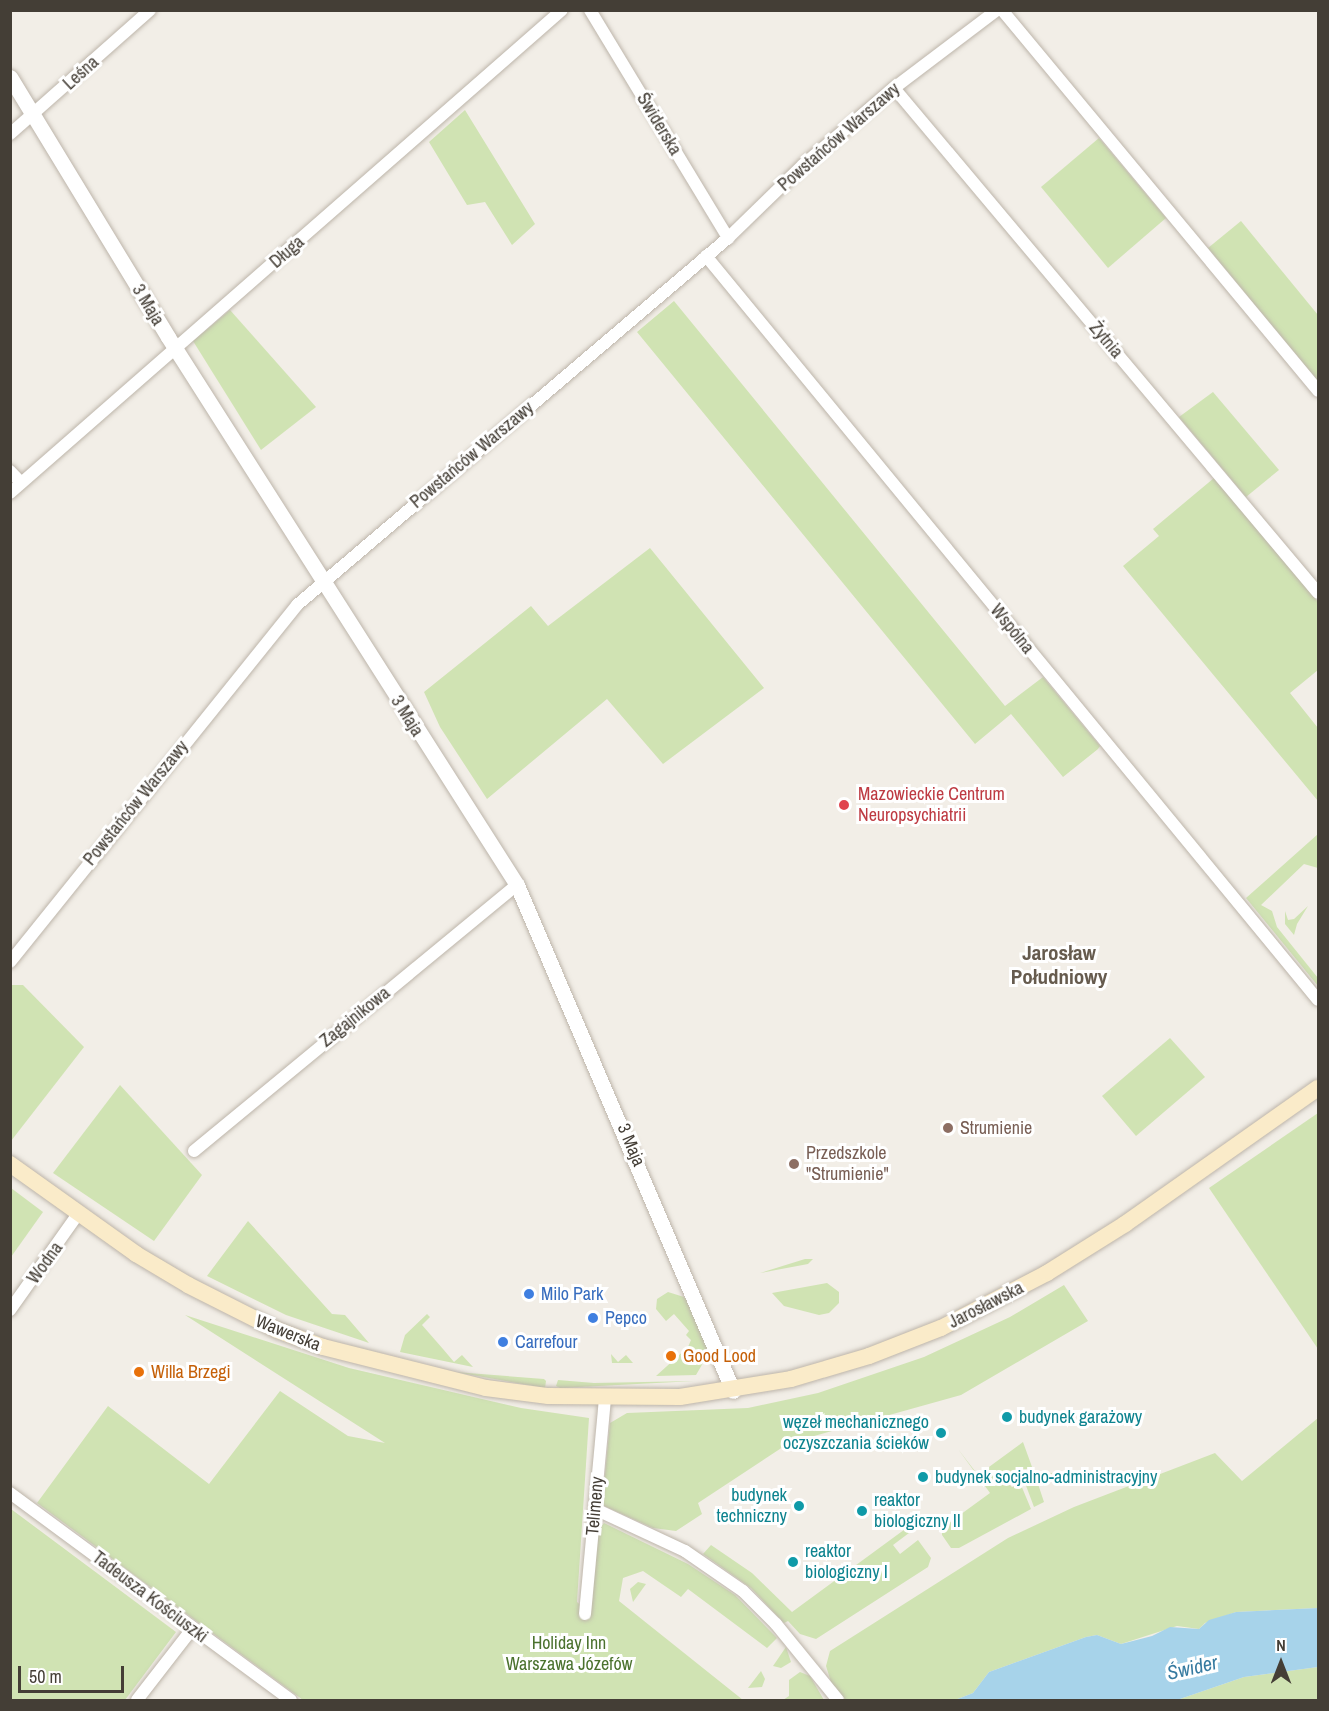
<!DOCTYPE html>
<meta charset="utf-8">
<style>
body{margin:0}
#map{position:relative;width:1329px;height:1711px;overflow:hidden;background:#f2eee7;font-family:"Archivo Narrow",sans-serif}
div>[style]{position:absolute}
.green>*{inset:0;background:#d0e3b3}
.water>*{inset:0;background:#a7d3ea}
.roads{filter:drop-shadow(0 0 2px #bdb5aa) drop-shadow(0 0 2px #bdb5aa)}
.minor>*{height:12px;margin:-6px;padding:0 6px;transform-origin:6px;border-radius:6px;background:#fff}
.tertiary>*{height:15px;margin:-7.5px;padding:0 7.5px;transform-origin:7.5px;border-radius:7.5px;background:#fff}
.secondary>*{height:16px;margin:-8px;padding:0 8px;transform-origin:8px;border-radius:8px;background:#faebc9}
.dots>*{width:16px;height:16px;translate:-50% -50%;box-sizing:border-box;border:3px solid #fff;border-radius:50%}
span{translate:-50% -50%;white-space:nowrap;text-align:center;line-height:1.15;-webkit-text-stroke:6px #fff;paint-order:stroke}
.street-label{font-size:18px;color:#443e36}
.health-label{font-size:18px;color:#be3a42}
.left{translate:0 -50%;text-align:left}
.education-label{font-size:18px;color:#785e54}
.shop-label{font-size:18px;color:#366cbe}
.food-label{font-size:18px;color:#c56008}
.culture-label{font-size:18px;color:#0d838f}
.right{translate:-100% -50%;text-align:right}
.park-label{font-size:18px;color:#4b722e}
.water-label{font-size:20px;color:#367aa0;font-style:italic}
.quarter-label{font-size:21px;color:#665b4e;font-weight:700}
.frame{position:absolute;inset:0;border:12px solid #443e36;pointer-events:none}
.north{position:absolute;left:1251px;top:1633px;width:60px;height:60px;-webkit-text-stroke:4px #fff;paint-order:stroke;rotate:0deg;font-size:16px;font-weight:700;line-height:24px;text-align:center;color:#443e36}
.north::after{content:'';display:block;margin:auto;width:21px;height:27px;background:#443e36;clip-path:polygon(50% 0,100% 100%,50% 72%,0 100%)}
.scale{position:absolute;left:18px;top:1666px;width:106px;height:27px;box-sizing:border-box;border:3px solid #443e36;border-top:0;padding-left:8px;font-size:18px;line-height:21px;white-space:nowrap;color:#443e36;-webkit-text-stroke:4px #fff;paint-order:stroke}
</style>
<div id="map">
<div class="green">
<i style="clip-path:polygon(465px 110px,535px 224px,512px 245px,485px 202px,467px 205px,429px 142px)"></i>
<i style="clip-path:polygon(1099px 138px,1166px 218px,1108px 268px,1041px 187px)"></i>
<i style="clip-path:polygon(1241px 221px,1318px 315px,1318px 381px,1208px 248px)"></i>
<i style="clip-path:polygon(674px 301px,1005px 706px,1043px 677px,1100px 746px,1098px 749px,1063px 777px,1011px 714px,975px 744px,637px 332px)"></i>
<i style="clip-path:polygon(230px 310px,316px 407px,261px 450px,193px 341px)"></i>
<i style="clip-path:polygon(1213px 392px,1279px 470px,1246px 497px,1179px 417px)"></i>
<i style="clip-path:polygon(1214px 478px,1318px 602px,1318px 670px,1290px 693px,1318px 728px,1318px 801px,1123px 566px,1159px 536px,1153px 529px)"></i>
<i style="clip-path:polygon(650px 548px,764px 688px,663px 764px,607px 699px,487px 799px,440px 727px,424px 692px,531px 606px,548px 626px)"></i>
<i style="clip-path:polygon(1318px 834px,1318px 868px,1304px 864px,1261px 905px,1272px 911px,1277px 927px,1318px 978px,1318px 986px,1246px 898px)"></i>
<i style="clip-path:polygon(1308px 906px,1297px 924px,1294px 935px,1285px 924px,1285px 911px,1288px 920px,1294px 919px)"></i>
<i style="clip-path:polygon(11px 985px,23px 985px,84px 1047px,11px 1141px)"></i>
<i style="clip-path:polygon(1170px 1038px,1205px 1077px,1136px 1136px,1102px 1096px)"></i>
<i style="clip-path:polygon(120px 1085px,202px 1175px,154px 1241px,53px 1173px)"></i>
<i style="clip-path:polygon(1318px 1113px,1318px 1349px,1209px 1188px)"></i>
<i style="clip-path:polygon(11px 1188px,43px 1212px,11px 1257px)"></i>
<i style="clip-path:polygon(248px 1221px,332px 1314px,345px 1315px,369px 1343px,286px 1315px,207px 1276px)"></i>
<i style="clip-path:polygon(805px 1259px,813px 1259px,808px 1264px,760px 1273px)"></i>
<i style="clip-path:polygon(827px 1283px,839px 1292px,839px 1303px,829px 1313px,819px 1315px,784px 1306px,772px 1293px)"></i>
<i style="clip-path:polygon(1064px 1285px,1088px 1321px,961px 1395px,789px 1443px,698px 1503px,702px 1514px,676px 1531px,653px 1528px,602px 1505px,610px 1423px,627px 1413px,748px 1408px,818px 1393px,924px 1357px,1010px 1317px)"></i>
<i style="clip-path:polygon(668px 1292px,684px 1297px,691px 1306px,710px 1351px,696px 1375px,656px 1376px,688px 1347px,691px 1340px,686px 1335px,689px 1331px,674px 1314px,666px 1321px,656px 1309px,657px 1299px)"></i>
<i style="clip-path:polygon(427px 1314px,430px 1317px,422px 1325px,443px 1349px,454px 1362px,462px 1355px,473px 1367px,400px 1352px,405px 1335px)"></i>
<i style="clip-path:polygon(185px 1315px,349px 1368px,521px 1408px,589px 1418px,577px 1602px,590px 1613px,598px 1529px,604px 1523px,688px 1564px,735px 1595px,777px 1638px,767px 1648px,688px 1589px,681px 1597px,643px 1571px,623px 1578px,619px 1601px,743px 1700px,303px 1700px,37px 1503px,108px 1406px,209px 1484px,280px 1391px,348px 1436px,385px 1443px)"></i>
<i style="clip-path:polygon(611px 1354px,618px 1362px,626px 1355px,633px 1363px,612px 1363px)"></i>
<i style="clip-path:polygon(455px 1372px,544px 1379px,546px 1381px,545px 1388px)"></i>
<i style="clip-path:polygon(558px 1380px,594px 1383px,695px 1381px,560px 1388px,556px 1386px)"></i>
<i style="clip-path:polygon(1318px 1418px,1318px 1608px,1236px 1612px,1205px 1623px,1199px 1629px,1177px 1626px,1121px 1644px,1097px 1635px,1086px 1637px,989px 1672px,973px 1693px,955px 1700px,845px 1700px,831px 1682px,826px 1666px,830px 1651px,1008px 1538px,1074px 1507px,1215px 1453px,1242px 1481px)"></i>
<i style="clip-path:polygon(1023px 1442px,1036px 1478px,1052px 1473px,1054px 1479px,1038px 1484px,1044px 1502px,1034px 1507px,1025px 1483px,1031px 1477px,1027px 1469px,1012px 1470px,1007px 1482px,1012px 1487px,1021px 1485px,1031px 1509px,959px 1548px,951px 1548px,942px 1535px,942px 1528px,990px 1493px,958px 1449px,978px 1475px)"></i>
<i style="clip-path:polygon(11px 1509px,176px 1632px,125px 1700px,11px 1700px)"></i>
<i style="clip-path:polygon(912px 1524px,913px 1530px,893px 1545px,900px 1554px,918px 1540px,931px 1558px,928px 1567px,816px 1639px,800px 1634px,788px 1621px,784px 1623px,751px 1588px,703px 1554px,711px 1545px,752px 1573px,792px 1612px)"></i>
<i style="clip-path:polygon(638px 1582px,646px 1584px,633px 1602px,630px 1589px)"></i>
<i style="clip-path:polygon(786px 1647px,791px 1662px,781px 1668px,773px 1666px)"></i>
<i style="clip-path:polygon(1318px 1667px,1318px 1700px,1177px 1700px,1244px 1677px)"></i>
<i style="clip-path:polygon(761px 1671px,765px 1679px,762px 1687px,748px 1688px)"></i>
<i style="clip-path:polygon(800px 1672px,810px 1676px,824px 1700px,783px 1700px,789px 1696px,789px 1680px)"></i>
</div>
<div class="water">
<i style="clip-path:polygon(1318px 1608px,1318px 1667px,1244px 1677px,1177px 1700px,955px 1700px,973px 1693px,989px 1672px,1086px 1637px,1097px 1635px,1121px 1644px,1152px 1636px,1170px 1627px,1199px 1629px,1209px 1620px,1236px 1612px)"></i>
</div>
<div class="roads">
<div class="minor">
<i style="left:590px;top:10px;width:267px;rotate:58.8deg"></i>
<i style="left:1002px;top:10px;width:495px;rotate:50.3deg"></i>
<i style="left:894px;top:88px;width:659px;rotate:49.98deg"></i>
<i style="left:10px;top:134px;width:187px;rotate:-41.5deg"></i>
<i style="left:706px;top:256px;width:963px;rotate:50.56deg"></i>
<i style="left:10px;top:471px;width:16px;rotate:47deg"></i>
<i style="left:10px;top:493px;width:733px;rotate:-41.19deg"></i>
<i style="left:10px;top:962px;width:458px;rotate:-51.2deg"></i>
<i style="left:297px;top:605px;width:566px;rotate:-40.41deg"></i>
<i style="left:728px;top:238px;width:105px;rotate:-44.2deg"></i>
<i style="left:803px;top:165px;width:119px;rotate:-40.2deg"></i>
<i style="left:894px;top:88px;width:129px;rotate:-37.1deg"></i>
<i style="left:194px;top:1151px;width:418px;rotate:-39.5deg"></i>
<i style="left:10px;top:1310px;width:118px;rotate:-54.7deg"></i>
<i style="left:10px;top:1493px;width:349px;rotate:36.4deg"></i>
<i style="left:595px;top:1509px;width:99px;rotate:25deg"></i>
<i style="left:685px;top:1551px;width:70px;rotate:34.6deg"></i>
<i style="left:743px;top:1591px;width:47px;rotate:45deg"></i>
<i style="left:776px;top:1624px;width:98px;rotate:50.8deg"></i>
<i style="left:585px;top:1614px;width:217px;rotate:-84.7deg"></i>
<i style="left:137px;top:1700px;width:90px;rotate:-52.2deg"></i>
</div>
<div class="tertiary">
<i style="left:10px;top:77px;width:304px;rotate:58.7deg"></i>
<i style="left:168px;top:337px;width:650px;rotate:57.51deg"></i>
<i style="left:517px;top:885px;width:550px;rotate:66.88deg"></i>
</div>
<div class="secondary">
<i style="left:10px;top:1164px;width:155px;rotate:35.5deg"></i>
<i style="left:136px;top:1254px;width:61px;rotate:30.8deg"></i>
<i style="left:188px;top:1285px;width:100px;rotate:26.8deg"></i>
<i style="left:277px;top:1330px;width:49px;rotate:20.3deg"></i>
<i style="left:323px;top:1347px;width:168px;rotate:14.1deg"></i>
<i style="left:486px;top:1388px;width:63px;rotate:7.4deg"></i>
<i style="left:548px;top:1396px;width:132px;rotate:0.4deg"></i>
<i style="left:680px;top:1397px;width:112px;rotate:-9.2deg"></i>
<i style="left:791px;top:1379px;width:81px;rotate:-16.4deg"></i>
<i style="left:869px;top:1356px;width:77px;rotate:-21.3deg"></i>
<i style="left:941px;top:1328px;width:119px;rotate:-27.4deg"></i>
<i style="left:1047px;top:1273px;width:92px;rotate:-32.1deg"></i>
<i style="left:1125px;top:1224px;width:236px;rotate:-35.2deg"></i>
</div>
</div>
<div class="dots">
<i style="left:844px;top:805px;background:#e0444e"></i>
<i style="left:948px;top:1128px;background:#8d6e63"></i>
<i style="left:794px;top:1164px;background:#8d6e63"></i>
<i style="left:529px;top:1294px;background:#3f7fe0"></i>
<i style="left:593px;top:1318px;background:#3f7fe0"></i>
<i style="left:503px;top:1342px;background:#3f7fe0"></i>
<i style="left:671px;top:1356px;background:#e8710a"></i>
<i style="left:139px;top:1372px;background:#e8710a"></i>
<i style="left:1007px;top:1417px;background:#0f9aa8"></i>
<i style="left:941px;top:1433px;background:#0f9aa8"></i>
<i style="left:923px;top:1477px;background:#0f9aa8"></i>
<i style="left:799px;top:1506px;background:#0f9aa8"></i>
<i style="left:862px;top:1511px;background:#0f9aa8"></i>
<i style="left:793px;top:1562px;background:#0f9aa8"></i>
</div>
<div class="street-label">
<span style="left:81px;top:73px;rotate:-42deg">Leśna</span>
<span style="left:659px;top:124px;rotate:59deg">Świderska</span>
<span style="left:839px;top:137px;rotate:-41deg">Powstańców Warszawy</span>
<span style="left:287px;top:252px;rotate:-41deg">Długa</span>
<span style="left:148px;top:305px;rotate:59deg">3 Maja</span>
<span style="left:1106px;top:340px;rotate:50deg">Żytnia</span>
<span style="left:472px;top:455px;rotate:-40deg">Powstańców Warszawy</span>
<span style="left:1012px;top:629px;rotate:51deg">Wspólna</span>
<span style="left:407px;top:716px;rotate:58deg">3 Maja</span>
<span style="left:136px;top:803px;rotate:-51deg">Powstańców Warszawy</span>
<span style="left:355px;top:1017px;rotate:-39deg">Zagajnikowa</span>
<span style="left:631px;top:1145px;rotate:67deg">3 Maja</span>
<span style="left:45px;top:1263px;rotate:-54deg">Wodna</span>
<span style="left:986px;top:1305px;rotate:-27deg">Jarosławska</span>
<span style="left:288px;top:1333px;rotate:22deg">Wawerska</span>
<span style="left:595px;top:1506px;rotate:-85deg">Telimeny</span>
<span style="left:150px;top:1597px;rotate:37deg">Tadeusza Kościuszki</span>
</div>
<div class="health-label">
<span class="left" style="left:858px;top:805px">Mazowieckie Centrum<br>Neuropsychiatrii</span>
</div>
<div class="education-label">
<span class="left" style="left:960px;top:1128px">Strumienie</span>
<span class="left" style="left:806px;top:1164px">Przedszkole<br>"Strumienie"</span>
</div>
<div class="shop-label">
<span class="left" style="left:541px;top:1294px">Milo Park</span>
<span class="left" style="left:605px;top:1318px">Pepco</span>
<span class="left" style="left:515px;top:1342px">Carrefour</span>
</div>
<div class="food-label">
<span class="left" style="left:683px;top:1356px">Good Lood</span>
<span class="left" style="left:151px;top:1372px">Willa Brzegi</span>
</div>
<div class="culture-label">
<span class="left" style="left:1019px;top:1417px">budynek garażowy</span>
<span class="right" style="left:929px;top:1433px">węzeł mechanicznego<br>oczyszczania ścieków</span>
<span class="left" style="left:935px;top:1477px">budynek socjalno-administracyjny</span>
<span class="right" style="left:787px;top:1506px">budynek<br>techniczny</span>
<span class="left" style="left:874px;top:1511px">reaktor<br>biologiczny II</span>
<span class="left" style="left:805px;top:1562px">reaktor<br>biologiczny I</span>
</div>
<div class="park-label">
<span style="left:569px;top:1654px">Holiday Inn<br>Warszawa Józefów</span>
</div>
<div class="water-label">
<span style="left:1192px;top:1667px;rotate:-13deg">Świder</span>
</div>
<div class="quarter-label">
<span style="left:1059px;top:965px">Jarosław<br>Południowy</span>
</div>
<div class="frame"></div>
<div class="north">N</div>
<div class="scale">50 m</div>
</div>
